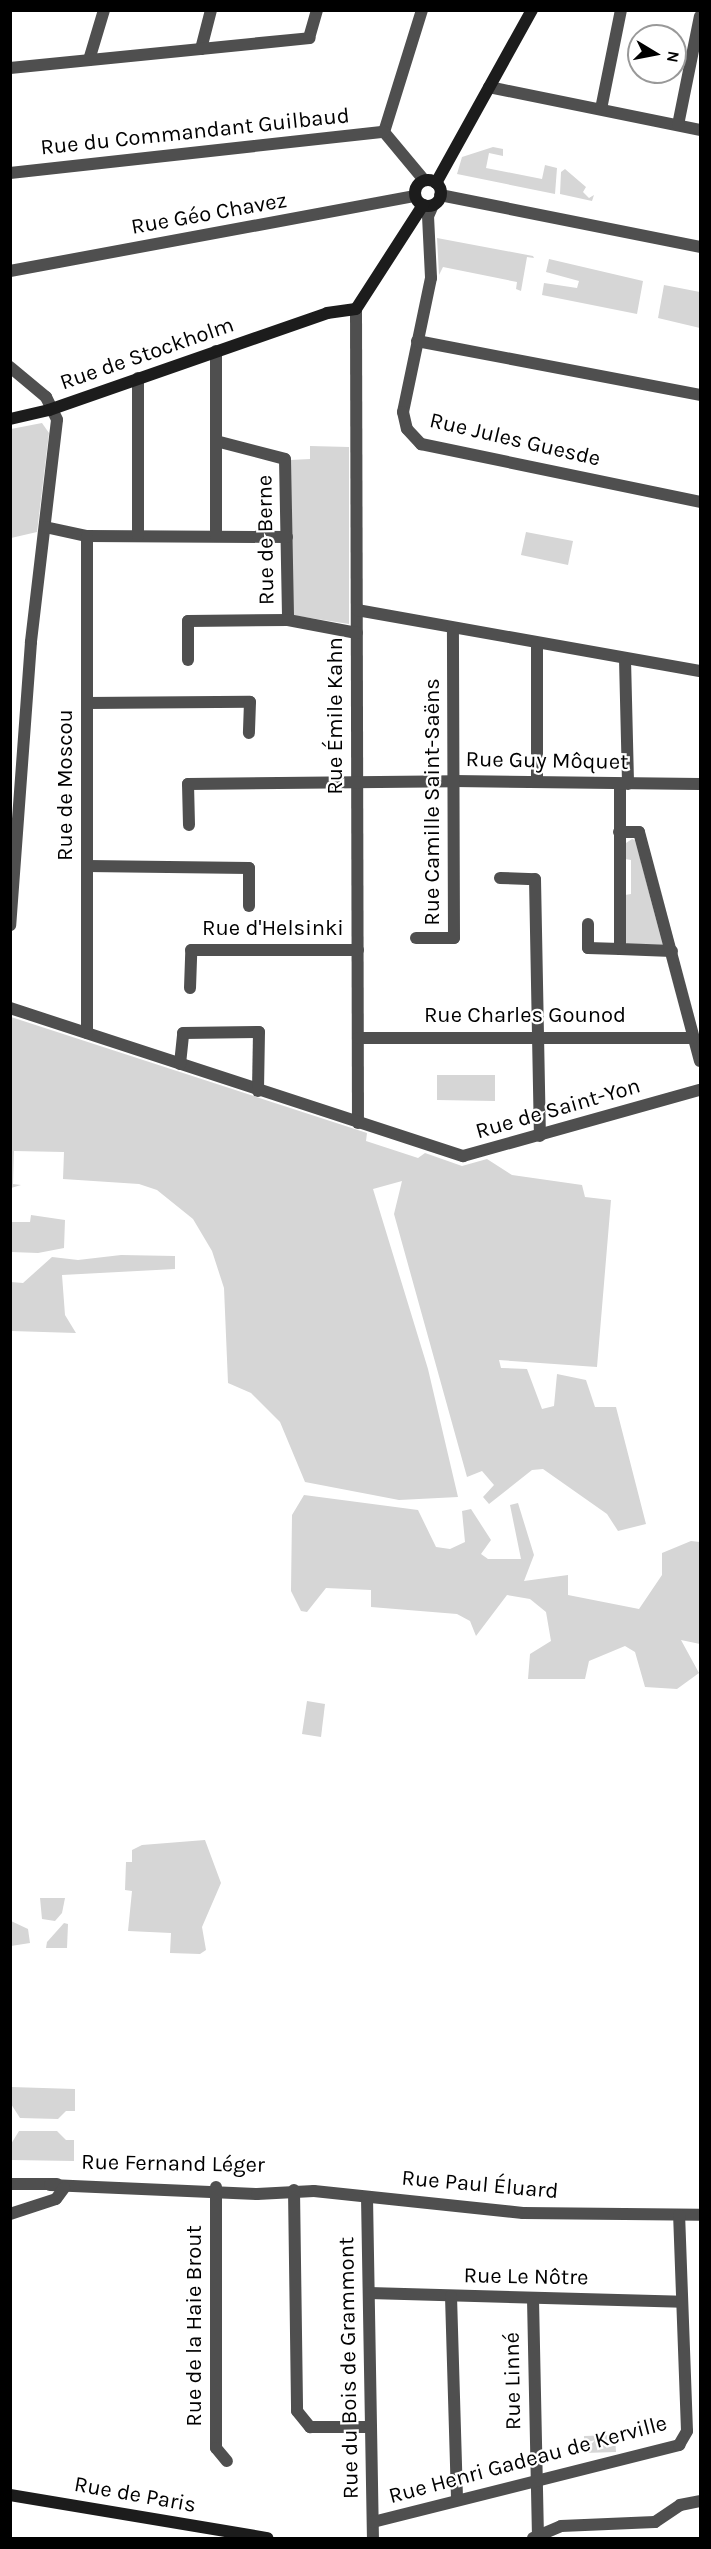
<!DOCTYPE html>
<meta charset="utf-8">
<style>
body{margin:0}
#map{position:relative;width:711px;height:2549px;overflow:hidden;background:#fff;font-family:Karla,sans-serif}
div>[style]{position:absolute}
.green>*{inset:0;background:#d6d6d6}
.street>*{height:12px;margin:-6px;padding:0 6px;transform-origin:6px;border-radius:6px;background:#4f4f4f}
.secondary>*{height:12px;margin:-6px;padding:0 6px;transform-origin:6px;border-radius:6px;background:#1c1c1c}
.secondary>.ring{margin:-6px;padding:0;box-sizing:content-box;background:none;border:12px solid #1c1c1c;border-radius:50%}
span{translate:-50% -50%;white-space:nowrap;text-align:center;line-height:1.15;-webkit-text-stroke:4.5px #fff;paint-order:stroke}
.street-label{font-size:22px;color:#000}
.frame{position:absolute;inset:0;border:12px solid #000;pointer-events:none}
.north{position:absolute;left:627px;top:24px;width:60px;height:60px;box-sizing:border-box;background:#fff;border:2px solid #999;border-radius:50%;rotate:100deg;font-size:16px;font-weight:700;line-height:24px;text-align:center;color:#000}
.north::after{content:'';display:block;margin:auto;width:21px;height:27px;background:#000;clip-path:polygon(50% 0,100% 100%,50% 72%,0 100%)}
</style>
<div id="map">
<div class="green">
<i style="clip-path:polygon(493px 147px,503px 149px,503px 156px,489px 153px,486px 168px,542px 179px,545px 165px,557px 168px,555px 194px,457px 174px,462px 157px)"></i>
<i style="clip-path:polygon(565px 169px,586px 187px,583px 192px,589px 198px,594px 195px,592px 201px,560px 194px,561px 172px)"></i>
<i style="clip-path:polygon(437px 238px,533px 256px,534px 258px,527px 257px,521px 291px,516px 289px,517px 282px,443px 267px,439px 275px)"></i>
<i style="clip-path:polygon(549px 259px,643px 281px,637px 314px,542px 295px,544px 283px,577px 288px,579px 281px,546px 272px)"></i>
<i style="clip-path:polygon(664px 285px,700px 292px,700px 328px,658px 318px)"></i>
<i style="clip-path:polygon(42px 423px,49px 433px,37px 532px,11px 538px,11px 429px)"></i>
<i style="clip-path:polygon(310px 446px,349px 447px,349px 624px,291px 615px,290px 460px,310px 459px)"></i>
<i style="clip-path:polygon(526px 532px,573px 541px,568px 565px,521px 555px)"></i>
<i style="clip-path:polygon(632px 839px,635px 840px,663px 945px,627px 944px,625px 941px,625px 895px,631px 894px,631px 860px,625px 859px,626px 843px)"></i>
<i style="clip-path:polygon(11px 1017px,367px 1133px,366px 1141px,418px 1158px,425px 1153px,462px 1166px,487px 1159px,512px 1175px,582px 1185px,585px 1197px,611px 1200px,597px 1367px,499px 1360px,501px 1368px,527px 1369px,542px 1409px,554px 1406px,557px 1374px,586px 1380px,595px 1407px,616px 1407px,646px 1524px,618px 1531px,607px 1514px,543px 1469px,532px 1470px,489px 1504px,483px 1497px,494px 1485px,482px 1471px,467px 1477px,394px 1214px,402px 1181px,373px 1189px,428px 1369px,458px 1497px,399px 1500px,305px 1482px,280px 1422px,251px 1393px,228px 1383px,224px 1288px,212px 1251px,193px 1219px,157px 1190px,139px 1184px,63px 1179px,64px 1152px,14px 1151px,13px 1184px,21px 1185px,11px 1188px)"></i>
<i style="clip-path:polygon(437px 1075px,495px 1075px,495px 1101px,437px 1100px)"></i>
<i style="clip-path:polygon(31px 1215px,65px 1220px,64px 1248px,38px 1253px,11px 1252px,11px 1222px,30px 1222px)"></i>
<i style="clip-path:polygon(121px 1255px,175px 1256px,175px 1269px,62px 1275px,65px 1315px,76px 1333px,11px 1331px,11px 1282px,23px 1283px,52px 1257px,78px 1260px)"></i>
<i style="clip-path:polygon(304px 1495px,418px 1510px,436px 1547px,450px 1549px,465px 1542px,462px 1511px,471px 1509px,491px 1540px,481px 1554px,488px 1559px,521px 1559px,510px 1505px,518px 1503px,534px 1555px,524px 1581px,568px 1575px,568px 1595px,639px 1609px,662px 1575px,662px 1553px,691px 1541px,700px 1542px,700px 1644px,681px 1640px,699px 1673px,677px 1689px,645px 1687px,635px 1652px,625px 1646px,589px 1661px,585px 1679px,528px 1679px,530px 1654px,551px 1641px,546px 1612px,530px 1599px,507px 1595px,476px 1636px,470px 1621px,457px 1614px,371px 1607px,371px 1590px,326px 1588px,307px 1612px,301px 1611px,291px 1591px,292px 1515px)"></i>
<i style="clip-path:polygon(307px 1701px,325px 1704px,321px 1737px,302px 1734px)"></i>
<i style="clip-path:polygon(205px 1840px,221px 1883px,202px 1927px,206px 1950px,200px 1954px,170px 1953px,171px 1933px,128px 1931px,132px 1891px,125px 1890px,126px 1862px,132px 1862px,132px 1850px,142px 1845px)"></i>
<i style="clip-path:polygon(40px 1898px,65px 1898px,62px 1913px,55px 1921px,42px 1919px)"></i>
<i style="clip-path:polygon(11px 1921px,28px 1929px,30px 1943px,11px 1946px)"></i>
<i style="clip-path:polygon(64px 1923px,68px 1924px,67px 1948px,46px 1948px,47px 1942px)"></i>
<i style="clip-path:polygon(11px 2087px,75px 2089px,75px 2111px,66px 2111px,58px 2119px,20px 2118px,11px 2104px)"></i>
<i style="clip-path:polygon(19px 2131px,57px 2131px,66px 2140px,74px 2140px,74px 2161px,11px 2160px,11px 2144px)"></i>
<i style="clip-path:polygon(615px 2435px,616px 2452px,584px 2453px,584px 2436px)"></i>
</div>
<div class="street">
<i style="left:422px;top:10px;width:128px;rotate:107.3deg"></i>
<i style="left:384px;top:132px;width:62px;rotate:50.2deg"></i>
<i style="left:201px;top:49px;width:40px;rotate:-75.6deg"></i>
<i style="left:89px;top:60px;width:52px;rotate:-73.3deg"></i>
<i style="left:10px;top:68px;width:301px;rotate:-5.7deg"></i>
<i style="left:309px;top:38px;width:29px;rotate:-74deg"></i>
<i style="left:489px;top:87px;width:215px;rotate:11.5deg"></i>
<i style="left:601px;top:109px;width:101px;rotate:-78.6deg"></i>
<i style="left:678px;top:125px;width:111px;rotate:-78.6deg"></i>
<i style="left:10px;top:173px;width:376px;rotate:-6.3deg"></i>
<i style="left:440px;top:195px;width:265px;rotate:11.3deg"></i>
<i style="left:433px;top:205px;width:12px;rotate:114deg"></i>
<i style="left:428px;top:216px;width:62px;rotate:87.2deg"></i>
<i style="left:431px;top:278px;width:137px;rotate:101.8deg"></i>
<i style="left:403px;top:412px;width:17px;rotate:77deg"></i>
<i style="left:407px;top:429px;width:21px;rotate:47deg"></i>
<i style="left:421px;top:444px;width:285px;rotate:11.7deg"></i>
<i style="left:10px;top:271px;width:412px;rotate:-10.5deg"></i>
<i style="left:356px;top:309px;width:814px;rotate:89.86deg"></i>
<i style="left:417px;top:341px;width:288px;rotate:10.8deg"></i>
<i style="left:10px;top:367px;width:47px;rotate:39.8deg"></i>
<i style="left:46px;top:397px;width:25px;rotate:64deg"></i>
<i style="left:57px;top:420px;width:224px;rotate:96.7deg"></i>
<i style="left:31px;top:642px;width:284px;rotate:94.2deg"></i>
<i style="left:216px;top:441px;width:71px;rotate:14.6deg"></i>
<i style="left:285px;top:459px;width:161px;rotate:88.9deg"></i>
<i style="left:45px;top:527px;width:43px;rotate:12.1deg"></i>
<i style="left:87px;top:536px;width:200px;rotate:0.3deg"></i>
<i style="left:138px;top:536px;width:158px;rotate:-90deg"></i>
<i style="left:216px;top:536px;width:185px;rotate:-90deg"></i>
<i style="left:357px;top:610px;width:348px;rotate:10.1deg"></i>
<i style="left:625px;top:659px;width:125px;rotate:88.6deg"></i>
<i style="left:188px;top:660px;width:39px;rotate:-90deg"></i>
<i style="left:188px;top:621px;width:100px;rotate:-0.6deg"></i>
<i style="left:288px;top:620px;width:70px;rotate:10.7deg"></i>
<i style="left:87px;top:703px;width:163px;rotate:-0.4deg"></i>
<i style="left:250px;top:702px;width:31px;rotate:92deg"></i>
<i style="left:537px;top:782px;width:139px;rotate:-90deg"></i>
<i style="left:620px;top:784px;width:165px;rotate:90deg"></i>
<i style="left:620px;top:949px;width:52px;rotate:2.2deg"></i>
<i style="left:189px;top:825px;width:41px;rotate:-91.4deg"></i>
<i style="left:188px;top:784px;width:266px;rotate:-0.6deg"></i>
<i style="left:454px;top:781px;width:246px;rotate:0.7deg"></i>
<i style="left:619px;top:832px;width:20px"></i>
<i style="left:639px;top:832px;width:237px;rotate:75.1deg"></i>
<i style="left:87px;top:866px;width:162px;rotate:0.7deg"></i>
<i style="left:249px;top:868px;width:38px;rotate:90deg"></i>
<i style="left:500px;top:878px;width:35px;rotate:2deg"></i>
<i style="left:535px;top:879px;width:257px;rotate:88.9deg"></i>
<i style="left:588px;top:924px;width:24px;rotate:90deg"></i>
<i style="left:588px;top:948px;width:32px;rotate:2deg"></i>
<i style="left:416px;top:938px;width:38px"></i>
<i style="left:454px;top:938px;width:310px;rotate:-90.2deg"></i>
<i style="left:190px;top:988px;width:38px;rotate:-88deg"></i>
<i style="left:191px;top:950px;width:167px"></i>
<i style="left:10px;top:1008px;width:477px;rotate:18.1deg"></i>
<i style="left:463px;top:1156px;width:246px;rotate:-15.6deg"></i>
<i style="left:87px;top:1033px;width:497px;rotate:-90deg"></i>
<i style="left:358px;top:1038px;width:334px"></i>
<i style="left:180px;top:1064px;width:31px;rotate:-84deg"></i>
<i style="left:183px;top:1033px;width:76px;rotate:-0.8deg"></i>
<i style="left:259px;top:1032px;width:59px;rotate:91deg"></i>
<i style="left:10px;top:2184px;width:47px"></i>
<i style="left:50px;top:2185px;width:207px;rotate:2.5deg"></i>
<i style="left:257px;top:2194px;width:57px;rotate:-3deg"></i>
<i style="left:314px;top:2191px;width:210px;rotate:6deg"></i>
<i style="left:523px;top:2213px;width:177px;rotate:0.6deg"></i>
<i style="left:216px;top:2187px;width:261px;rotate:90deg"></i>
<i style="left:216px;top:2448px;width:17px;rotate:50deg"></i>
<i style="left:294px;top:2190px;width:221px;rotate:89.2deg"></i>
<i style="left:297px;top:2411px;width:21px;rotate:51deg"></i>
<i style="left:310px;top:2427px;width:61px"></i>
<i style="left:367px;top:2197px;width:341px;rotate:89deg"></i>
<i style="left:10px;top:2214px;width:48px;rotate:-18.1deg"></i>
<i style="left:56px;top:2199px;width:14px;rotate:-54deg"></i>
<i style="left:369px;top:2293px;width:313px;rotate:1.6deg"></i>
<i style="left:451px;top:2296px;width:203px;rotate:88.3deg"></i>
<i style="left:533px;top:2299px;width:235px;rotate:88.8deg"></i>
<i style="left:373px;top:2522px;width:316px;rotate:-14.1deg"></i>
<i style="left:679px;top:2445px;width:16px;rotate:-60deg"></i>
<i style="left:687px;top:2431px;width:216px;rotate:-92.1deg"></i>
<i style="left:533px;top:2538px;width:30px;rotate:-23deg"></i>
<i style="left:561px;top:2526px;width:94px;rotate:-2.4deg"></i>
<i style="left:655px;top:2522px;width:30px;rotate:-34deg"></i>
<i style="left:680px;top:2505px;width:20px;rotate:-11deg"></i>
</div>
<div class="secondary">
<i class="ring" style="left:415px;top:180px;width:14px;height:14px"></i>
<i style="left:436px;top:183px;width:198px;rotate:-61deg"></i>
<i style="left:10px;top:419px;width:40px;rotate:-13deg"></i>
<i style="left:49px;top:410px;width:294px;rotate:-19.2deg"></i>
<i style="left:327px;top:313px;width:29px;rotate:-8deg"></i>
<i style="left:356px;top:309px;width:124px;rotate:-57.2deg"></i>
<i style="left:10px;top:2495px;width:261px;rotate:9.5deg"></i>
</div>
<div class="street-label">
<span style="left:195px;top:132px;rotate:-6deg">Rue du Commandant Guilbaud</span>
<span style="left:209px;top:214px;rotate:-10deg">Rue Géo Chavez</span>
<span style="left:147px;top:354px;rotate:-19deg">Rue de Stockholm</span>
<span style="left:515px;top:440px;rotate:13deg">Rue Jules Guesde</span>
<span style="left:266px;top:540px;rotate:-91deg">Rue de Berne</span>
<span style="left:336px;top:716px;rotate:-90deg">Rue Émile Kahn</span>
<span style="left:547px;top:761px;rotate:1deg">Rue Guy Môquet</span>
<span style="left:66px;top:785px;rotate:-90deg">Rue de Moscou</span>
<span style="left:433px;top:802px;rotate:-90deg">Rue Camille Saint-Saëns</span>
<span style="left:273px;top:929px">Rue d'Helsinki</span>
<span style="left:525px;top:1016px">Rue Charles Gounod</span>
<span style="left:558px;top:1109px;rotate:-16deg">Rue de Saint-Yon</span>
<span style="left:173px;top:2164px;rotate:1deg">Rue Fernand Léger</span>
<span style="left:480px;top:2185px;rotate:5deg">Rue Paul Éluard</span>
<span style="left:526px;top:2277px;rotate:1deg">Rue Le Nôtre</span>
<span style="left:195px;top:2326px;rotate:-90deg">Rue de la Haie Brout</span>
<span style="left:349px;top:2368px;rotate:-91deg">Rue du Bois de Grammont</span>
<span style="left:513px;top:2381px;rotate:-91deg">Rue Linné</span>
<span style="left:528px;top:2460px;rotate:-15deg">Rue Henri Gadeau de Kerville</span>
<span style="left:135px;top:2495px;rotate:10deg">Rue de Paris</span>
</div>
<div class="frame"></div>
<div class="north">N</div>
</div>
